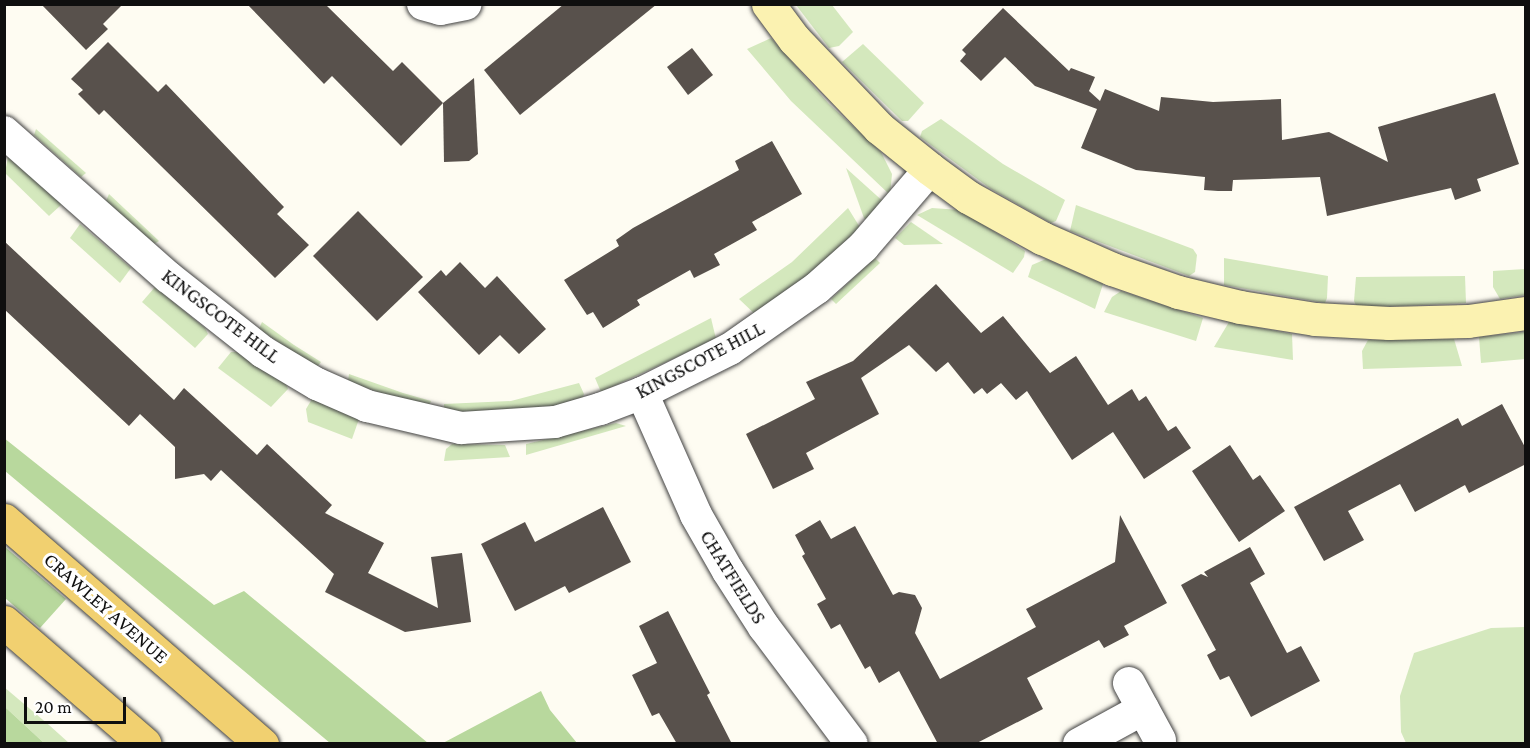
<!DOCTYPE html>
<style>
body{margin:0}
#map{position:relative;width:1530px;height:748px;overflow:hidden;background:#fefcf2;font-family:"Crimson Pro",serif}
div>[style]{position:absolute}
.green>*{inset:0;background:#d4e8bd}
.forest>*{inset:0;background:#b8d89d}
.building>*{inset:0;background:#58514c}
.roads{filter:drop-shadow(0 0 2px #424242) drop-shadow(0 0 2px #424242)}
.street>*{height:32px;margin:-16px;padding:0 16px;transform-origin:16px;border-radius:16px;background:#fff}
.secondary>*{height:33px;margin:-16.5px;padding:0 16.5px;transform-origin:16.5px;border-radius:16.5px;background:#fbf2b1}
.primary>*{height:33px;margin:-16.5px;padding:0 16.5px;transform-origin:16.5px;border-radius:16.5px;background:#f1d070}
span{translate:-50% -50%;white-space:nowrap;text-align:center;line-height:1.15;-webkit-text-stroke:6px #fff;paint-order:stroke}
.street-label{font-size:20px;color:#0f0f0f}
.frame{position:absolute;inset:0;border:6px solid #0f0f0f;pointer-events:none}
.scale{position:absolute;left:24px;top:697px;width:102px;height:27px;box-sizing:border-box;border:3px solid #0f0f0f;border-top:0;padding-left:8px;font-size:18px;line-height:21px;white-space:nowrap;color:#0f0f0f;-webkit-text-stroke:4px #fff;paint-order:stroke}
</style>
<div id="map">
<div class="green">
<i style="clip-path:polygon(796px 5px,832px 5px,853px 32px,839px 46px,829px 48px)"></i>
<i style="clip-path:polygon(771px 38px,829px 104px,881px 152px,892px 174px,890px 195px,791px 101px,747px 49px)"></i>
<i style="clip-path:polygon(863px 44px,924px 103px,908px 121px,902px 121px,842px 62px)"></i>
<i style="clip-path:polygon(941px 119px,1003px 164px,1065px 200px,1056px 221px,1051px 223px,991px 189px,920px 137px,922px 131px)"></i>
<i style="clip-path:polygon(36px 129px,86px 173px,81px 177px,34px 135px)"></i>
<i style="clip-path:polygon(8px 157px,60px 200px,61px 205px,49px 216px,5px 173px)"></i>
<i style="clip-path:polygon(846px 168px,886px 204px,868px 222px,864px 218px)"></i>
<i style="clip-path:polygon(109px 194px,159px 241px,154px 244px,106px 201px)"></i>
<i style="clip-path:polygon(1076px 205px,1193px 249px,1197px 255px,1195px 272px,1189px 276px,1070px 231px)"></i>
<i style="clip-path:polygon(848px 208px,861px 229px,851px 241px,758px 317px,739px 299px,792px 262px)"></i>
<i style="clip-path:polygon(932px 208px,960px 210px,1025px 251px,1024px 257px,1013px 273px,917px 215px)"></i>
<i style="clip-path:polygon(911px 222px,943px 244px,904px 245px,895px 238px)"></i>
<i style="clip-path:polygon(80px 224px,131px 268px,120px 283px,70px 238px)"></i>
<i style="clip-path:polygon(875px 258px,880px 263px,836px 304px,831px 299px)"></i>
<i style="clip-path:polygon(1224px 258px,1328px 276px,1327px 298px,1325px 303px,1224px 285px)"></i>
<i style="clip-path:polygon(1046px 259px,1103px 284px,1095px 309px,1028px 277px,1032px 265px)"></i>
<i style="clip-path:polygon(1525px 269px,1525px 295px,1500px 299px,1493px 287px,1493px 271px)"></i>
<i style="clip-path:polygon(1465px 276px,1466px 303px,1357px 308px,1354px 301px,1356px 277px)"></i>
<i style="clip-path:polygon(155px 287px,205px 328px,208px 334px,195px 348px,142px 302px)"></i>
<i style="clip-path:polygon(1121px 291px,1203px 318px,1196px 341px,1104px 312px,1112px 297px)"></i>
<i style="clip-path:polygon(711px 318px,716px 339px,601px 392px,595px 378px)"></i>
<i style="clip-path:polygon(262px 322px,294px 345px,321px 362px,317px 367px,290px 350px,259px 329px)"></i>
<i style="clip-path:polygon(1229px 322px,1292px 334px,1293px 360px,1214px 347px)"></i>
<i style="clip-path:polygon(1525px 332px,1525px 359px,1481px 363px,1479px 337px)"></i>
<i style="clip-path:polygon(1454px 339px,1462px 366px,1363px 369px,1362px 351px,1368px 340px)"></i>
<i style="clip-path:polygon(231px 352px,237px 352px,286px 384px,288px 389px,271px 407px,218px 368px)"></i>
<i style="clip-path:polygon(349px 374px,403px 393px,431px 401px,428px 408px,399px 400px,348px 381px)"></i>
<i style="clip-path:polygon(579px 383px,584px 394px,582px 399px,554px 407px,480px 416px,444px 408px,444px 404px,511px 401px)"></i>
<i style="clip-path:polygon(312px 399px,359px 419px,352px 439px,308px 422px,306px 409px)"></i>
<i style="clip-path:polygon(616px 423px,626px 426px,526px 455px,526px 444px)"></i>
<i style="clip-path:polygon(452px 444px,505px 445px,510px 457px,444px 461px,446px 449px)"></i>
<i style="clip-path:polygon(1525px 627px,1525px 743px,1406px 743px,1401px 732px,1400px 696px,1414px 653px,1491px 628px)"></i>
<i style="clip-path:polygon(4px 687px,49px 725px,69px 743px,44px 743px,5px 707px)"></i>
</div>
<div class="forest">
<i style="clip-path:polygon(4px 438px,214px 605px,244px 591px,428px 743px,330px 743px,5px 471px)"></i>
<i style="clip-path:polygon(4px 546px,66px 599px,40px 628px,5px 598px)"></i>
<i style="clip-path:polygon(541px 691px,550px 710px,577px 743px,443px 743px)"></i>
<i style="clip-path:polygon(4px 707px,5px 707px,44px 743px,5px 743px)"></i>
</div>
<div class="building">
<i style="clip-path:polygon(41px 4px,123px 4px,103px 24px,108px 29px,86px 50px)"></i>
<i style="clip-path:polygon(247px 4px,325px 4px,393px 71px,402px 62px,443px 103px,401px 146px,332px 76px,324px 84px)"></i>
<i style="clip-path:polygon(564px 4px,657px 4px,520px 115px,484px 70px)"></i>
<i style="clip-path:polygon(1003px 8px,1069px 71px,1071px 68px,1095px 77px,1089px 91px,1100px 101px,1105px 89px,1159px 111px,1161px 97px,1213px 102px,1281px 99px,1282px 140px,1329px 132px,1388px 162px,1378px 127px,1495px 93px,1519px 164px,1477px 179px,1481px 191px,1455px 200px,1451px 188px,1327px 216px,1320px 177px,1233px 180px,1232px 191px,1218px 191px,1204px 190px,1205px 177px,1136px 170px,1081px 148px,1097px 109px,1035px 86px,1005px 57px,981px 81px,960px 61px,966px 54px,962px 50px)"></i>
<i style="clip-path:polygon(108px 42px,158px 92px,166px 84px,284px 207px,277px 214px,309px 245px,275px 278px,104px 110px,99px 115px,78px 94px,83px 90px,71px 79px)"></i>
<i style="clip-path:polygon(692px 48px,713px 75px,688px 95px,667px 67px)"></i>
<i style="clip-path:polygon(474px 78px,478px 154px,469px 161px,444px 162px,443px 103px)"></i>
<i style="clip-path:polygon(772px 141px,802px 194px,752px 222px,757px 230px,714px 254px,720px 265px,694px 278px,690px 270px,637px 300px,640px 305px,603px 328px,593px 312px,587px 315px,564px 280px,619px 246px,616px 240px,633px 228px,739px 170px,735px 161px)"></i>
<i style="clip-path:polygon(358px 211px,423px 277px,377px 321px,313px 256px)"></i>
<i style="clip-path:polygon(4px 241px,174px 400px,184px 388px,257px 455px,267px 444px,332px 505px,325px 513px,384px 543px,368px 573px,438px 608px,431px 557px,462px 553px,471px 622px,405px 632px,325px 592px,334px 574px,221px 470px,211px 481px,204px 474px,175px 479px,175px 447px,140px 414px,129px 426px,4px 309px)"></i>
<i style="clip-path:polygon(460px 262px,485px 288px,497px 276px,546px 329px,519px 354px,500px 335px,479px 355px,418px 292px,441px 270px,446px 276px)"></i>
<i style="clip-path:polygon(936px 284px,981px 333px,1003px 316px,1050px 373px,1076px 356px,1108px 405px,1132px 389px,1139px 401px,1146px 396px,1168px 431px,1176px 426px,1191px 448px,1144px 479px,1113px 432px,1072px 460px,1027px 391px,1016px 400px,1001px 383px,987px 394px,982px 388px,974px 394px,948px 362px,936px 372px,909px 345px,861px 378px,879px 414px,806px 453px,814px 469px,773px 489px,746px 434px,815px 399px,806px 382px,853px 361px)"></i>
<i style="clip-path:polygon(1502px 404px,1526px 449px,1526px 464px,1469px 493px,1465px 485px,1415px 512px,1400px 484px,1348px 511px,1364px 540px,1324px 561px,1294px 507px,1458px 418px,1462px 426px)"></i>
<i style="clip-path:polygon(1230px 445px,1253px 480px,1260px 475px,1285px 511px,1239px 542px,1192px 471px)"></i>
<i style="clip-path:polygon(603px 507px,631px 562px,569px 593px,565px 586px,515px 611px,481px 544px,525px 522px,535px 542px)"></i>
<i style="clip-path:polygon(1120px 515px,1167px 603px,1124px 626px,1129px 635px,1104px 648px,1099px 640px,1027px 678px,1043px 709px,975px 744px,938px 744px,899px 671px,879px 683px,870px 666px,865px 669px,840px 624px,831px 629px,817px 604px,826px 599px,802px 556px,805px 554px,795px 535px,820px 520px,831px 539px,855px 526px,893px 595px,899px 592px,915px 595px,922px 608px,915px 633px,940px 679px,1036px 627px,1026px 609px,1115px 562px)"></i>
<i style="clip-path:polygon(1250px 547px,1265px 574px,1250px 583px,1287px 653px,1301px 646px,1320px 681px,1251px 717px,1229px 676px,1220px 680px,1213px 667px,1207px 655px,1216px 650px,1181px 585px,1201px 574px,1208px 577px,1204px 572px)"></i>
<i style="clip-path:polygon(668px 611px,710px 693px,707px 695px,732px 744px,677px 744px,659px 713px,652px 716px,632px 675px,657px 663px,639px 626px)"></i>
</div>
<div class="roads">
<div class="street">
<i style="left:423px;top:4px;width:18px;rotate:16deg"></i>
<i style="left:440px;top:9px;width:26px;rotate:-11deg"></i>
<i style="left:4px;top:132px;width:219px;rotate:41.5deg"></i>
<i style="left:168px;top:277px;width:121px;rotate:38.3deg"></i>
<i style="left:263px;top:352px;width:63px;rotate:30.7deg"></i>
<i style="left:317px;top:384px;width:55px;rotate:23.7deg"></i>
<i style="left:367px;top:406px;width:97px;rotate:13.2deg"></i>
<i style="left:461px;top:428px;width:94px;rotate:-3.7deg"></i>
<i style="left:555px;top:422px;width:47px;rotate:-16.1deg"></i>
<i style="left:600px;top:409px;width:45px;rotate:-20.9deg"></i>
<i style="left:642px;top:393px;width:98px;rotate:-26.6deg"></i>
<i style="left:730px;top:349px;width:106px;rotate:-35deg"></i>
<i style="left:817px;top:288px;width:62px;rotate:-41.7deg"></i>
<i style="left:863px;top:247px;width:103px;rotate:-49.3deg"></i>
<i style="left:642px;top:393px;width:133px;rotate:66.1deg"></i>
<i style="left:696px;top:515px;width:64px;rotate:60.3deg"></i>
<i style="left:728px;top:571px;width:67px;rotate:57.3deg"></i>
<i style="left:764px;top:627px;width:146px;rotate:53.1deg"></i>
<i style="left:1129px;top:683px;width:65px;rotate:61.5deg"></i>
<i style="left:1079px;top:744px;width:73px;rotate:-28.7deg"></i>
</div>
<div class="secondary">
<i style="left:768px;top:4px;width:44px;rotate:53.4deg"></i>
<i style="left:794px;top:39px;width:123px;rotate:46.3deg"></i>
<i style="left:879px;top:128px;width:65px;rotate:38.8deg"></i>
<i style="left:930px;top:169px;width:47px;rotate:36.4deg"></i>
<i style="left:968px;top:197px;width:85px;rotate:29deg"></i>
<i style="left:1042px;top:238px;width:77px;rotate:23.9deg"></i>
<i style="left:1112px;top:269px;width:70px;rotate:19.2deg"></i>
<i style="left:1178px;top:292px;width:64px;rotate:13.6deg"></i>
<i style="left:1240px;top:307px;width:76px;rotate:9.1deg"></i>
<i style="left:1315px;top:319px;width:74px;rotate:3.1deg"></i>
<i style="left:1389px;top:323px;width:79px;rotate:-1.5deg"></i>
<i style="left:1468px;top:321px;width:59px;rotate:-7.9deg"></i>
</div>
<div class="primary">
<i style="left:4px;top:520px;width:342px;rotate:41deg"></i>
<i style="left:4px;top:622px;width:186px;rotate:40.9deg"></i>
</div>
</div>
<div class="street-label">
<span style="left:221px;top:316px;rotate:37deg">KINGSCOTE HILL</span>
<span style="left:700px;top:360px;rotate:-28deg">KINGSCOTE HILL</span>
<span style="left:733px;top:577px;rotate:58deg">CHATFIELDS</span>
<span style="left:106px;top:608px;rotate:41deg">CRAWLEY AVENUE</span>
</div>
<div class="frame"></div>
<div class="scale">20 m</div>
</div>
